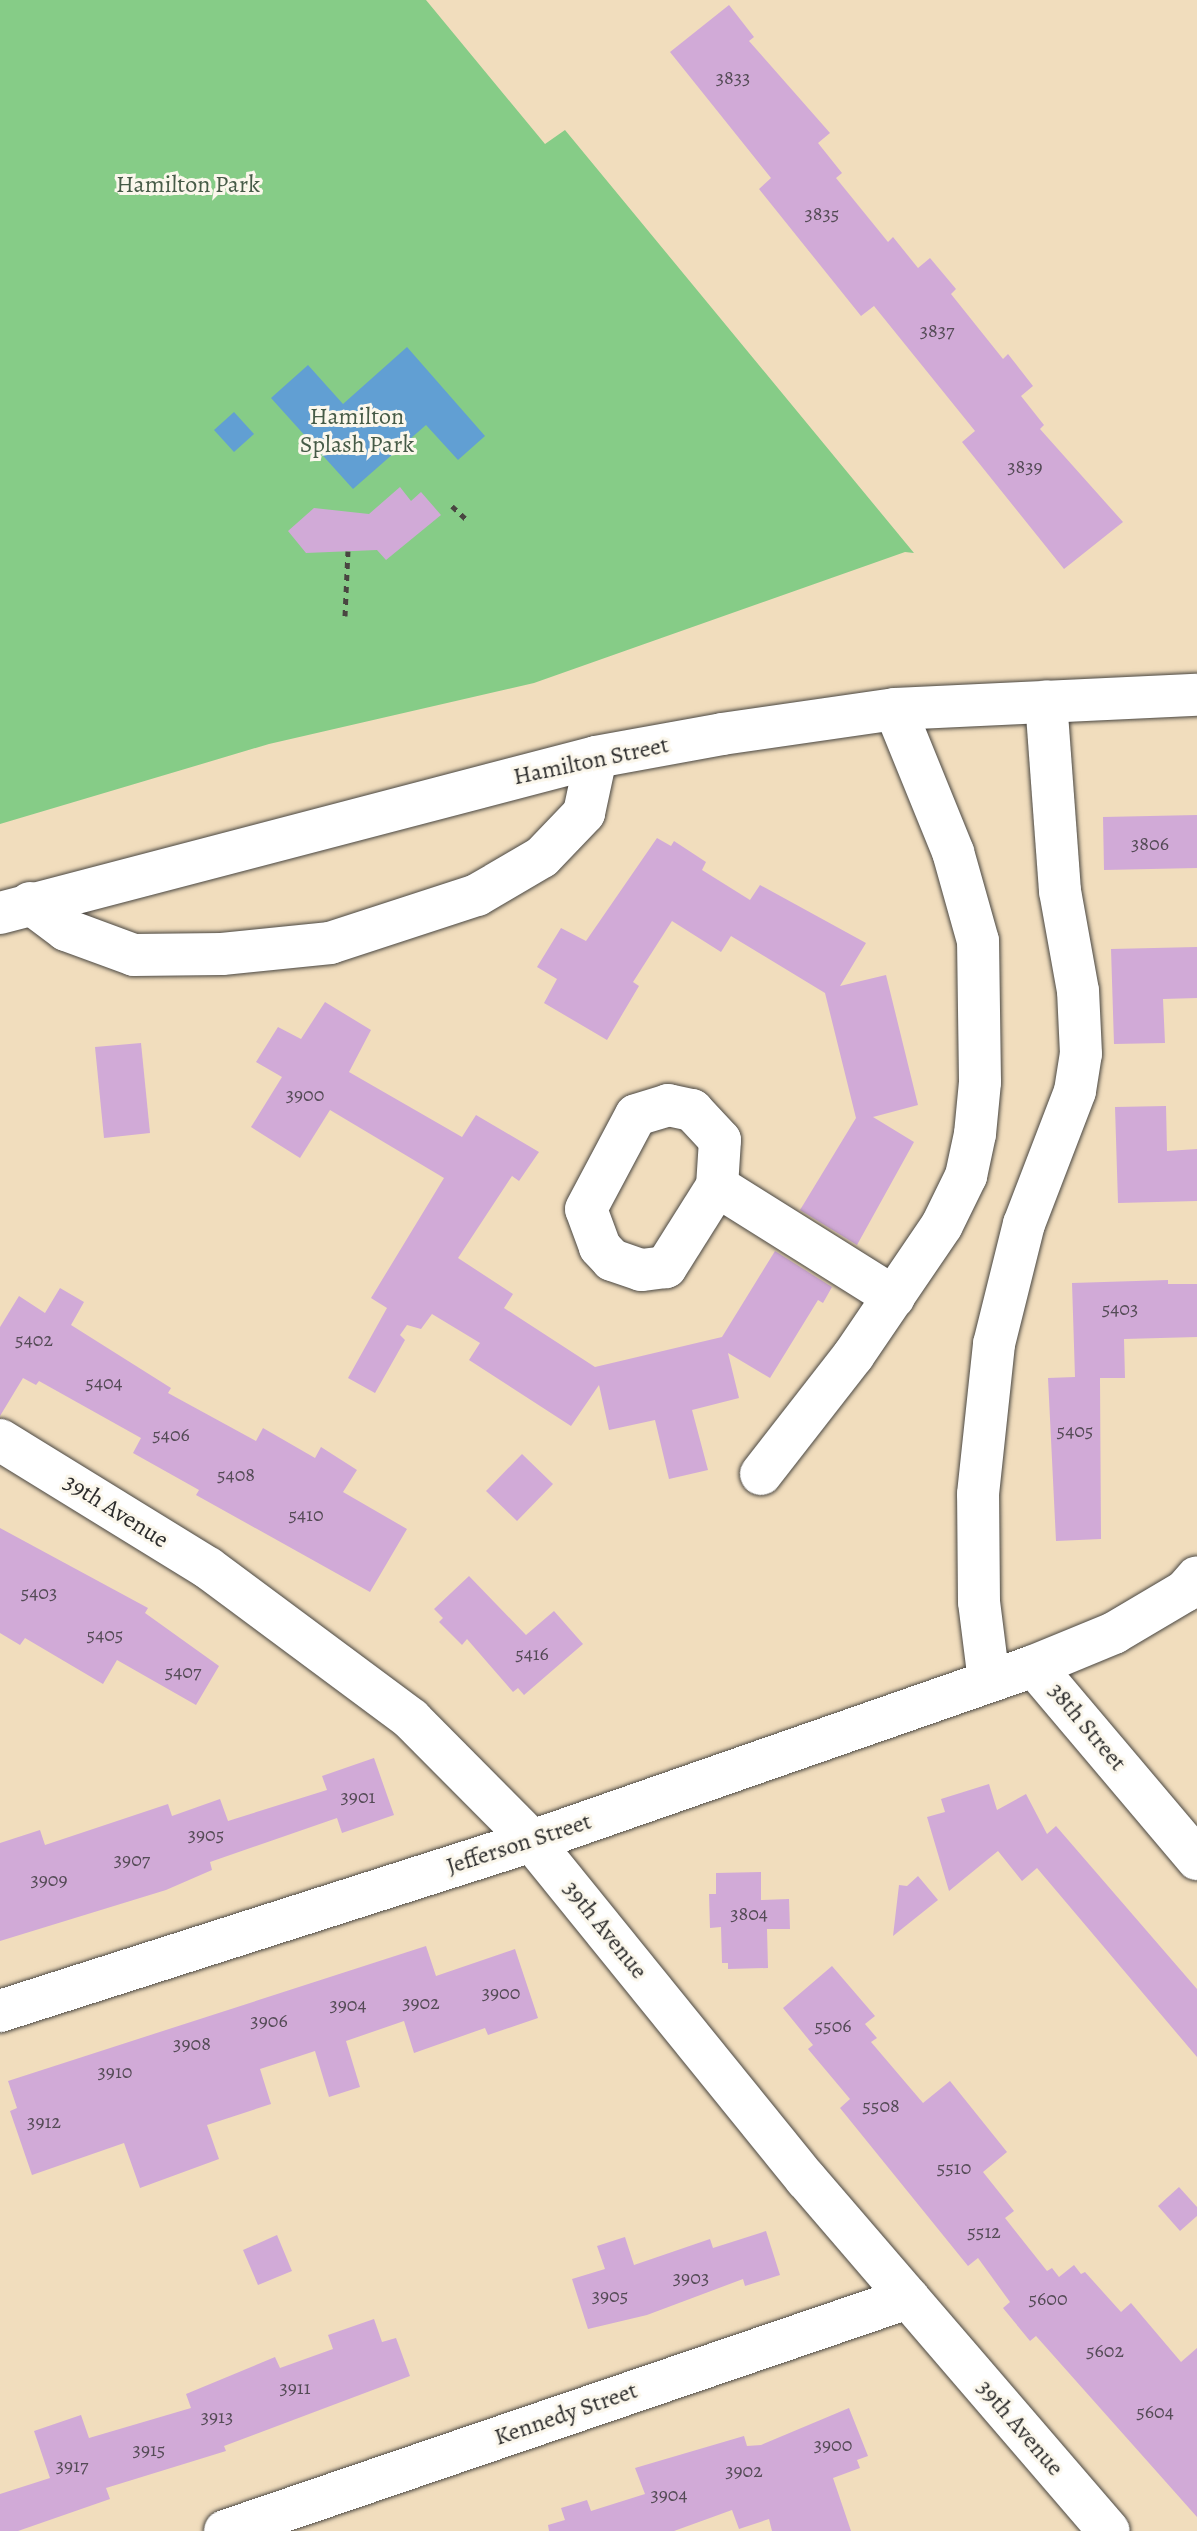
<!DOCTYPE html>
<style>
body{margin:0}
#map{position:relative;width:1197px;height:2531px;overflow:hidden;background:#f1ddbd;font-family:Alegreya,serif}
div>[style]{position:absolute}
.green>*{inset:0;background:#86cc87}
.water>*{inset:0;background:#619fd3}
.building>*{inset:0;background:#d1aad7}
.path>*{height:5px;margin-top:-2.5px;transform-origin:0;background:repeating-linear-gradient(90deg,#494641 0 6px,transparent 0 12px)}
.roads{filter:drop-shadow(0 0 2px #494641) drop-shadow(0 0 2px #494641)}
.minor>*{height:42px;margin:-21px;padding:0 21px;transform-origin:21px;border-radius:21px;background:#fff}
span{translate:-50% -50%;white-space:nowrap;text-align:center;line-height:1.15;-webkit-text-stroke:6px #fbf7ec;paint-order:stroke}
.number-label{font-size:20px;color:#544b56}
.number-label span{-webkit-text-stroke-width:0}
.park-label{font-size:24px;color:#465b47}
.street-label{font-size:24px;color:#2b2b2b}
</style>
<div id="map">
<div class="green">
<i style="clip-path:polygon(0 0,426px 0,545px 144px,565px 130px,914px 553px,905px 552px,534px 683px,269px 744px,0 824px)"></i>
</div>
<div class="water">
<i style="clip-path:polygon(407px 347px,485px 436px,458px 460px,426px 425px,353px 489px,271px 398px,308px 365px,343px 404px)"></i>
<i style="clip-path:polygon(234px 412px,254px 434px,234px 452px,214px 430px)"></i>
</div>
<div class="building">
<i style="clip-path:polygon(729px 5px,754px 37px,749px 41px,830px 133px,818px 143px,842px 173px,836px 178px,888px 242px,893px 237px,918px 268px,930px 258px,956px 289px,951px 294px,1003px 359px,1008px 354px,1033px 386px,1021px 396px,1044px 425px,1040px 429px,1123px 522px,1064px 569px,962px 442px,975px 431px,874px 306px,861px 316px,759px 189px,771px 178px,670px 52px)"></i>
<i style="clip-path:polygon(400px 487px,411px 501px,421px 492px,441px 515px,386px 560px,377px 550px,306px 553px,288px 531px,314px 508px,369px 514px)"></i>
<i style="clip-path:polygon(1197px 815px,1197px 868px,1104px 870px,1103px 817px)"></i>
<i style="clip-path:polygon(657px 838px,671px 846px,674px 841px,706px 862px,702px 870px,750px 900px,760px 885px,866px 943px,840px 986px,886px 975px,918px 1105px,873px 1117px,914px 1142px,857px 1245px,800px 1210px,856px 1118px,825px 993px,731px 936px,721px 952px,672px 921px,633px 982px,639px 986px,607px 1040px,544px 1003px,557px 979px,537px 967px,561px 928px,586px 941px)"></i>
<i style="clip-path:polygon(1197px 947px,1197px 998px,1163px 999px,1165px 1043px,1114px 1044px,1111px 949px)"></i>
<i style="clip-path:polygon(325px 1002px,371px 1030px,349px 1072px,462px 1137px,476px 1115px,539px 1152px,519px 1181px,512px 1176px,458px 1258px,513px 1294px,504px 1308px,595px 1367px,722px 1337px,775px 1251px,832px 1287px,823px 1303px,818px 1300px,770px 1378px,728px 1353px,739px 1398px,692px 1410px,708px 1470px,669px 1479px,655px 1420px,609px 1430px,599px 1385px,571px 1426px,469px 1360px,480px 1343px,432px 1314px,421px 1329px,407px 1325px,400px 1335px,405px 1340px,375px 1393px,348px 1378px,387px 1308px,371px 1298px,444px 1178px,330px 1110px,300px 1158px,251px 1127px,282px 1077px,256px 1062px,278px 1027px,301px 1039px)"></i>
<i style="clip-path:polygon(141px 1043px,150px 1133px,104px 1138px,95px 1047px)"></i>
<i style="clip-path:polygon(1166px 1106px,1167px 1151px,1197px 1149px,1197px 1201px,1118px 1203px,1115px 1107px)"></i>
<i style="clip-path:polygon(1168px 1280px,1168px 1284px,1197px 1284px,1197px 1337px,1124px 1339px,1125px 1378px,1100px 1378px,1101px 1539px,1056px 1541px,1048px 1378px,1075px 1377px,1072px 1283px)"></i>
<i style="clip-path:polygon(60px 1288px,84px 1302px,71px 1325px,171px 1388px,168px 1393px,256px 1441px,263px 1428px,315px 1458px,321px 1447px,357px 1470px,343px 1492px,407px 1529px,370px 1592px,196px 1495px,199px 1490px,133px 1453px,141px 1438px,39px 1381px,36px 1385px,23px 1378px,0 1416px,0 1327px,19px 1296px,45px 1313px)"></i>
<i style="clip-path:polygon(522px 1454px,553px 1484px,517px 1521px,486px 1491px)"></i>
<i style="clip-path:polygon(0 1528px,148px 1608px,145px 1613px,219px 1666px,196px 1705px,117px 1660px,103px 1684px,25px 1638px,20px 1645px,0 1633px)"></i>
<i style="clip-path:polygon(469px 1576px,526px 1635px,554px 1611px,583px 1644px,524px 1695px,518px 1688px,513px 1692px,467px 1639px,462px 1645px,439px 1622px,443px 1618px,434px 1609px)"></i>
<i style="clip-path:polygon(374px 1758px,394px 1815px,342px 1833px,337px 1818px,210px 1862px,212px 1870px,166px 1890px,0 1941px,0 1843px,40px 1830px,45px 1845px,168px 1804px,172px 1816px,220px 1799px,228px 1821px,327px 1790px,322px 1776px)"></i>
<i style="clip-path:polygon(989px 1784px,997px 1810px,1026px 1794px,1047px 1834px,1056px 1826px,1197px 1989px,1197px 2057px,1037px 1868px,1022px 1881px,998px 1851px,949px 1891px,927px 1817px,945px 1812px,941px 1799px)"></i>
<i style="clip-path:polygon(761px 1872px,761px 1900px,789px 1899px,790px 1929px,767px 1929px,768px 1968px,728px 1969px,728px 1963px,722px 1963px,721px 1927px,710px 1928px,709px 1894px,716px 1894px,716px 1873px)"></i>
<i style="clip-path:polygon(918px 1876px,938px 1900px,893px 1936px,899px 1885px,907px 1886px)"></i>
<i style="clip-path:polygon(426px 1946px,436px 1976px,515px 1949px,538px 2018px,488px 2035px,485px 2028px,414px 2053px,404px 2021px,346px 2041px,360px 2087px,329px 2097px,315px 2051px,260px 2069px,271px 2104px,207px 2125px,219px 2159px,140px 2188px,124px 2143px,32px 2175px,10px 2111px,17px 2108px,8px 2081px)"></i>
<i style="clip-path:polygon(832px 1966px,875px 2016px,865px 2024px,877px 2038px,871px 2042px,923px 2103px,950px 2081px,1007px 2152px,983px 2172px,1014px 2211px,1005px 2218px,1047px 2271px,1052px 2268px,1059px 2277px,1074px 2265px,1081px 2274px,1085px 2272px,1121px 2312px,1131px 2303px,1181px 2362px,1197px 2348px,1197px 2517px,1036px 2336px,1030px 2341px,1003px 2308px,1010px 2302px,978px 2258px,968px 2266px,840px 2108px,850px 2099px,808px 2049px,813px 2045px,783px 2008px)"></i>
<i style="clip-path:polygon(1179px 2187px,1197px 2207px,1197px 2216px,1180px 2231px,1158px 2206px)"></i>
<i style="clip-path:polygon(766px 2231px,780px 2275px,745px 2286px,743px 2279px,647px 2315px,588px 2329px,572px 2279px,605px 2269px,597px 2246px,625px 2237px,634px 2265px,710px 2239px,713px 2248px)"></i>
<i style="clip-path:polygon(277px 2235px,292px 2271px,258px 2285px,243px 2250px)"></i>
<i style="clip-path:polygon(374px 2319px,382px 2342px,396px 2338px,410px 2376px,224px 2446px,226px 2451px,106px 2488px,110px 2499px,18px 2531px,0 2531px,0 2494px,50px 2478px,34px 2431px,81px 2415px,89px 2438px,191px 2408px,186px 2394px,275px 2357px,280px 2368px,333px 2349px,328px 2335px)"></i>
<i style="clip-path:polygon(849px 2408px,868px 2456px,857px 2460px,860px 2468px,833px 2478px,851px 2531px,772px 2531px,769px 2519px,739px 2529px,732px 2510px,674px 2531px,549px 2531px,548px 2525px,565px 2520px,561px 2508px,587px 2500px,591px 2511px,645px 2494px,635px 2468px,744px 2436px,747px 2446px,761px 2445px)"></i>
</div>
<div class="path">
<i style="left:452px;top:506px;width:23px;rotate:43deg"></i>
<i style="left:345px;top:616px;width:65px;rotate:-87.4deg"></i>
</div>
<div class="roads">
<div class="minor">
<i style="left:30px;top:903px;width:45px;rotate:36.9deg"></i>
<i style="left:66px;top:930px;width:72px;rotate:20.2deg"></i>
<i style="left:134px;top:955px;width:88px;rotate:-0.7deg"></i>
<i style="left:222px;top:954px;width:109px;rotate:-5.8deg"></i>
<i style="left:330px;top:943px;width:155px;rotate:-18.1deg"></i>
<i style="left:477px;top:895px;width:75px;rotate:-30.3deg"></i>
<i style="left:542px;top:857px;width:61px;rotate:-46.3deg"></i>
<i style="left:584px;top:813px;width:57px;rotate:-77.9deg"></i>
<i style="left:0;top:913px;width:616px;rotate:-14.67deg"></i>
<i style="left:596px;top:757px;width:128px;rotate:-10.3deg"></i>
<i style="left:722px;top:734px;width:175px;rotate:-8.2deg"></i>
<i style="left:895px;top:709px;width:302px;rotate:-2.7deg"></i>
<i style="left:717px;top:1186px;width:96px;rotate:122.2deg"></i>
<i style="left:666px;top:1267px;width:25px;rotate:173deg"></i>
<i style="left:641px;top:1270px;width:31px;rotate:-161deg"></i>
<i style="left:612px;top:1260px;width:18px;rotate:-133deg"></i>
<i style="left:600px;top:1247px;width:40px;rotate:-110.2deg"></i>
<i style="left:586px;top:1209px;width:106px;rotate:-62deg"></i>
<i style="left:636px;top:1115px;width:34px;rotate:-17deg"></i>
<i style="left:668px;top:1105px;width:25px;rotate:12deg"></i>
<i style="left:692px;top:1110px;width:41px;rotate:47deg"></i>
<i style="left:720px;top:1140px;width:46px;rotate:93.7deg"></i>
<i style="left:717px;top:1186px;width:209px;rotate:32.1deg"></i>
<i style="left:0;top:1440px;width:244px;rotate:31.6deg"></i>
<i style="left:208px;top:1568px;width:253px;rotate:36.6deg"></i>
<i style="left:411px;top:1719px;width:172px;rotate:45.2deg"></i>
<i style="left:532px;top:1841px;width:435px;rotate:51deg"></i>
<i style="left:806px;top:2179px;width:464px;rotate:49.3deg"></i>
<i style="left:761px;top:1474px;width:150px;rotate:-52.1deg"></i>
<i style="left:853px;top:1356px;width:158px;rotate:-55.8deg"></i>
<i style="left:942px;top:1225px;width:55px;rotate:-63.9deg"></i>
<i style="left:966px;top:1176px;width:43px;rotate:-77.9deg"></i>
<i style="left:975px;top:1134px;width:52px;rotate:-84.5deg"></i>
<i style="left:980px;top:1082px;width:141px;rotate:-90.8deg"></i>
<i style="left:978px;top:941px;width:92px;rotate:-105.7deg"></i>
<i style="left:953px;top:852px;width:154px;rotate:-112.1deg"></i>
<i style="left:1034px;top:1666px;width:253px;rotate:49.8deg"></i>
<i style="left:989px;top:1681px;width:80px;rotate:-97.2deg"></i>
<i style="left:979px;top:1602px;width:108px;rotate:-90.5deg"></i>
<i style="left:978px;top:1494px;width:151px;rotate:-83.9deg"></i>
<i style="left:994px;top:1344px;width:124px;rotate:-76deg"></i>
<i style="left:1024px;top:1224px;width:142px;rotate:-69deg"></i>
<i style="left:1075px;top:1091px;width:37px;rotate:-81deg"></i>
<i style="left:1081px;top:1054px;width:63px;rotate:-92.7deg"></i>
<i style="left:1078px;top:991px;width:102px;rotate:-100.2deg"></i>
<i style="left:1060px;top:891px;width:190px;rotate:-94.2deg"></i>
<i style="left:0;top:2011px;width:559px;rotate:-17.72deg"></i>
<i style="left:532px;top:1841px;width:532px;rotate:-19.22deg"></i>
<i style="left:1034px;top:1666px;width:87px;rotate:-22.4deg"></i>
<i style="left:1114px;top:1633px;width:82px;rotate:-30.6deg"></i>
<i style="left:1185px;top:1591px;width:18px;rotate:-49deg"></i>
<i style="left:225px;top:2531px;width:722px;rotate:-18.84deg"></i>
</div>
</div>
<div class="number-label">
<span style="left:733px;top:77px">3833</span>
<span style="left:822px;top:213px">3835</span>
<span style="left:937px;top:330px">3837</span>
<span style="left:1025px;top:466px">3839</span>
<span style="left:1150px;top:843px">3806</span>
<span style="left:305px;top:1094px">3900</span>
<span style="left:1120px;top:1308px">5403</span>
<span style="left:34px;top:1339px">5402</span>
<span style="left:104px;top:1382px">5404</span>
<span style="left:1075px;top:1430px">5405</span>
<span style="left:171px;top:1434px">5406</span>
<span style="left:236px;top:1474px">5408</span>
<span style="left:306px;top:1514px">5410</span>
<span style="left:39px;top:1592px">5403</span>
<span style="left:105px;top:1634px">5405</span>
<span style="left:532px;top:1653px">5416</span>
<span style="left:183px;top:1671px">5407</span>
<span style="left:358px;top:1796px">3901</span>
<span style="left:206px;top:1834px">3905</span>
<span style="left:132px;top:1859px">3907</span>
<span style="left:49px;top:1879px">3909</span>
<span style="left:749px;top:1913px">3804</span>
<span style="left:501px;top:1992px">3900</span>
<span style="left:421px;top:2002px">3902</span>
<span style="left:348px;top:2004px">3904</span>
<span style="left:269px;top:2020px">3906</span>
<span style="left:833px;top:2025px">5506</span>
<span style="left:192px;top:2043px">3908</span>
<span style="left:115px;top:2071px">3910</span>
<span style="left:881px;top:2105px">5508</span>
<span style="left:44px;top:2121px">3912</span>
<span style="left:954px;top:2167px">5510</span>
<span style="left:984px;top:2231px">5512</span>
<span style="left:691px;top:2277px">3903</span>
<span style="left:610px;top:2295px">3905</span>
<span style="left:1048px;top:2298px">5600</span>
<span style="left:1105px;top:2350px">5602</span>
<span style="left:295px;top:2387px">3911</span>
<span style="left:1155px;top:2411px">5604</span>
<span style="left:217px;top:2416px">3913</span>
<span style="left:833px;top:2444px">3900</span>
<span style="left:149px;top:2449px">3915</span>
<span style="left:72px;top:2465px">3917</span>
<span style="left:744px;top:2470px">3902</span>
<span style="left:669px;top:2494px">3904</span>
</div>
<div class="park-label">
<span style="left:188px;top:185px">Hamilton Park</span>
<span style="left:357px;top:431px">Hamilton<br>Splash Park</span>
</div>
<div class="street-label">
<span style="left:591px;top:761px;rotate:-12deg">Hamilton Street</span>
<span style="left:116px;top:1511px;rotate:32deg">39th Avenue</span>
<span style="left:1087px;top:1727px;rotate:50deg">38th Street</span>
<span style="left:519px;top:1844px;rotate:-18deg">Jefferson Street</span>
<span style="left:605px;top:1930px;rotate:51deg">39th Avenue</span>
<span style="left:566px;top:2414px;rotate:-19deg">Kennedy Street</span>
<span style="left:1020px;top:2428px;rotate:49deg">39th Avenue</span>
</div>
</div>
